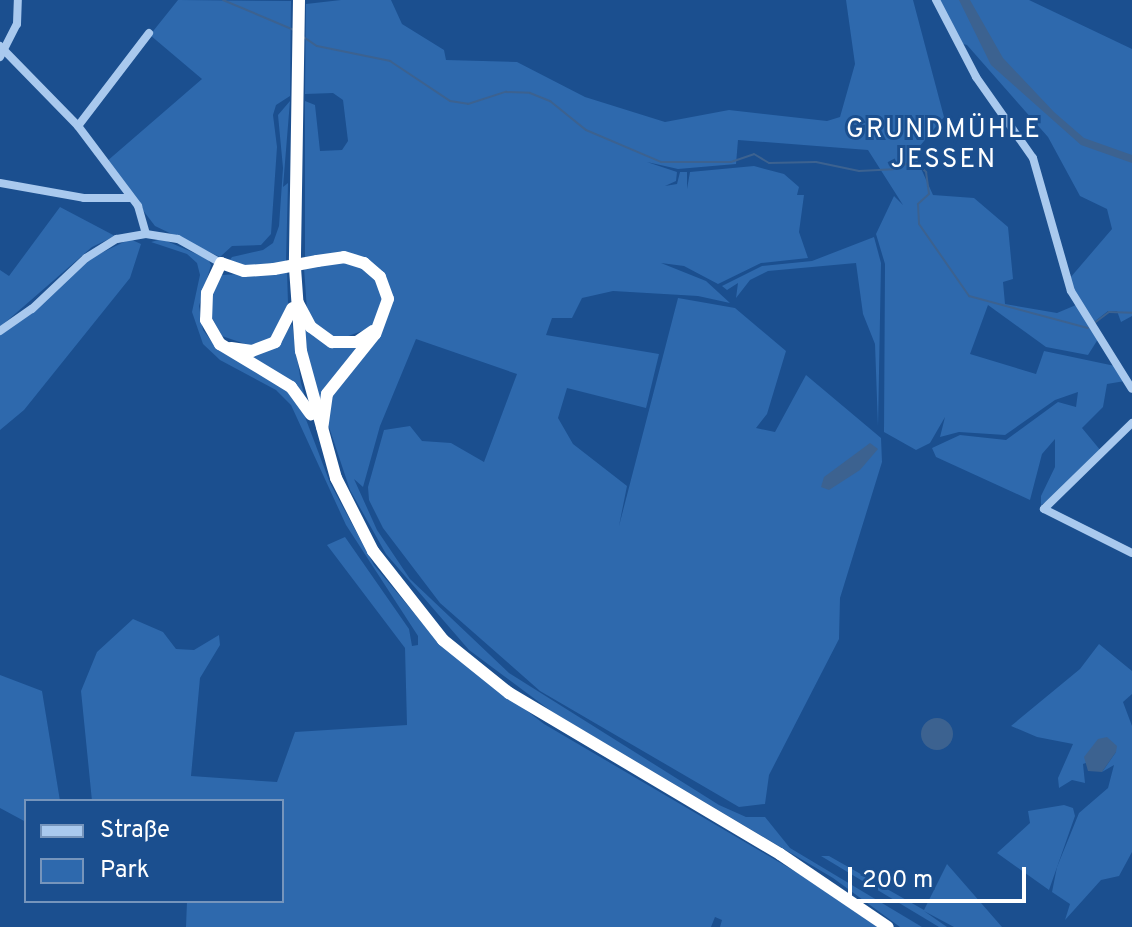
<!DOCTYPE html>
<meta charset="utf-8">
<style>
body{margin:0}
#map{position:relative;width:1132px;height:927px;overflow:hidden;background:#1b4f8f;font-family:Overpass,sans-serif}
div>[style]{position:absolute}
.green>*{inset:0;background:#2e69ad}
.water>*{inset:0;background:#3c6290}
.round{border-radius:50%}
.stream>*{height:2px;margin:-1px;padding:0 1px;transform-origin:1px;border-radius:1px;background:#3c6290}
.minor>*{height:8px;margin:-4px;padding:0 4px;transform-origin:4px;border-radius:4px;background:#a9c9ee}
.highway>*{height:12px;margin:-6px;padding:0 6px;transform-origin:6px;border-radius:6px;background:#fff}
.highway-bridge>*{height:12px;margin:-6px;padding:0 6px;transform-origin:6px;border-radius:6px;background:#fff}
span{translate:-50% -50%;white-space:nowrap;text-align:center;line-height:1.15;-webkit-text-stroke:6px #1b4f8f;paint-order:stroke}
.neighbourhood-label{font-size:26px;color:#fff;letter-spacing:2px}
.legend{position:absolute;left:24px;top:799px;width:260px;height:104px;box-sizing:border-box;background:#1b4f8f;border:2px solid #7695bc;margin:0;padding:10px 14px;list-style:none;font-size:24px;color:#fff}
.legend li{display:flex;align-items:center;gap:16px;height:40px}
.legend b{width:40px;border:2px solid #7695bc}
.scale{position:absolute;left:848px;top:867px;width:178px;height:36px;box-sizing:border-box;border:4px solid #fff;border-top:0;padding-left:10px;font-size:24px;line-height:28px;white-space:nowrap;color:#fff;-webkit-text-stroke:6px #1b4f8f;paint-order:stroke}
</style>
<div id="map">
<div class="green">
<i style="clip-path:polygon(178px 0,291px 1px,290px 96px,276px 105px,273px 115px,277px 147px,271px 234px,261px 245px,232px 246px,220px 257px,155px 226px,106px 162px,202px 79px,150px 35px)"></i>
<i style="clip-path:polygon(341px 0,391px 0,402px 24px,444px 50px,446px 60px,517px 62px,585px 97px,665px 122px,729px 110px,827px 121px,840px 117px,855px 64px,846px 0,913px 0,944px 117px,914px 153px,933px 195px,974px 198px,1008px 227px,1013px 279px,1003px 282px,1005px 304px,1057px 313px,1076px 305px,1100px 336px,1088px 355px,1046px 347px,988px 305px,970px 354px,1036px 374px,1044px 351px,1115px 366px,1125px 381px,1107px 384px,1103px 407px,1082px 428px,1101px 451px,1046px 502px,1041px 505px,1041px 496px,1055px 467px,1055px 439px,1042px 454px,1030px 500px,936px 457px,932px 448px,960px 435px,1006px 440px,1058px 402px,1076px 407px,1078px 392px,1055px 400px,1005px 435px,959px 432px,940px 437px,945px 417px,930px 443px,916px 450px,884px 432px,885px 264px,876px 234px,894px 196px,903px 205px,868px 150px,738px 140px,736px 164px,678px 169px,647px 162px,677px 172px,676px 181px,665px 186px,677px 184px,680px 172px,687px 172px,687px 189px,690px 172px,754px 166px,784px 174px,799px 187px,797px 195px,804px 195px,799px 232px,808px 258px,761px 263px,718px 284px,684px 266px,661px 263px,706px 281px,730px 303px,698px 296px,613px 291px,582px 298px,572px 318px,552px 318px,546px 335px,659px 354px,646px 408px,567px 388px,558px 418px,573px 444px,627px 486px,619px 526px,678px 298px,735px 308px,786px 351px,767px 414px,756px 428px,775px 432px,806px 375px,881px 438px,882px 462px,840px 598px,839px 639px,769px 775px,765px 804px,739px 807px,540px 691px,440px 603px,383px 528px,369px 500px,368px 487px,384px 430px,410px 426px,422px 441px,451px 443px,484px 462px,517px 374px,416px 339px,380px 426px,363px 487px,354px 479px,377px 530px,410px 579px,509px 673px,719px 805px,746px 817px,765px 817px,790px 848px,922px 927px,900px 927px,833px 878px,551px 711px,469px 650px,386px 554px,350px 490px,326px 418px,330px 398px,377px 338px,391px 308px,375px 266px,305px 258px,305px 101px,315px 105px,320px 151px,342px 150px,348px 141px,343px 100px,333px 93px,305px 94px,306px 4px)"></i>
<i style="clip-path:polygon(938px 0,1029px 0,1132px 49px,1132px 316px,1121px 322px,1117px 311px,1108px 311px,1094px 322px,1076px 294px,1070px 278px,1112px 229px,1107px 209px,1080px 196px,1048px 137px,967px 45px,959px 43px)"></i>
<i style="clip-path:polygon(290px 101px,283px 187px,288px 183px,286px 262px,246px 267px,229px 261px,232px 257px,263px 250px,273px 243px,279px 226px,283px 168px,278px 115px)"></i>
<i style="clip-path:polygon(60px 207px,115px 236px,92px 247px,0 327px,0 270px,9px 276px)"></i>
<i style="clip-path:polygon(874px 237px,881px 263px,878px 427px,875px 344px,863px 314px,856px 263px,768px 271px,750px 280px,736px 298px,738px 283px,727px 290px,722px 286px,762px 266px,812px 261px)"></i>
<i style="clip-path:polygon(130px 239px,141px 244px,130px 278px,24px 410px,0 430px,0 334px,34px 311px,89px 259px)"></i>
<i style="clip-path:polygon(162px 239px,208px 259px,211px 265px,199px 306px,203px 330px,215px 346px,273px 379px,299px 401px,330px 483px,374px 565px,439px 643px,544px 724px,830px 892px,878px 927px,720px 927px,722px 920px,715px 917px,711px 927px,186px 927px,187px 901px,282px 901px,282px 801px,92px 801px,81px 691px,97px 652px,133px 619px,163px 632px,176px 649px,194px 650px,219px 635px,220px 645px,200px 678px,191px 776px,277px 782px,295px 732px,407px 725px,405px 648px,327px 545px,345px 537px,409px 629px,412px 646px,418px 645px,418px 636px,346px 525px,291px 405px,276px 390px,220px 360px,203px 344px,192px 312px,200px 275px,197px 263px,187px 254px,151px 242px)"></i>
<i style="clip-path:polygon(341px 262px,361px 266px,377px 280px,383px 297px,373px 327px,340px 339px,320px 331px,307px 310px,304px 268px)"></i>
<i style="clip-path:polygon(287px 271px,288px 304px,275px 337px,251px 346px,222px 336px,211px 316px,211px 296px,222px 275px)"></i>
<i style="clip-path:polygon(292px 324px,301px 383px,305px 397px,242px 354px,278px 344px)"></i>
<i style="clip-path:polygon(305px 326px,314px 337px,365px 341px,318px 403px,305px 351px)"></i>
<i style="clip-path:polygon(1099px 644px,1132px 671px,1132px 694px,1123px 702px,1132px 726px,1132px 852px,1119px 876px,1101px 880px,1065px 920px,1070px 904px,1052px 892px,1057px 867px,1079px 813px,1108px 788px,1114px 765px,1102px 772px,1116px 752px,1083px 764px,1085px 783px,1072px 780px,1059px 788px,1058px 778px,1073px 744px,1037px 737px,1011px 726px,1080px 669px)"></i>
<i style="clip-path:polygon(0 675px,42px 691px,60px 801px,26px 801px,26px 822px,0 808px)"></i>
<i style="clip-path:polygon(1064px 805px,1073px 808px,1075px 816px,1049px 890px,997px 853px,1030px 823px,1028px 811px)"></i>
<i style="clip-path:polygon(821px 856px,829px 856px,924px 910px,947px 864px,1002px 927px,954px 927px,924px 911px,947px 927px,939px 927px)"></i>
</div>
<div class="water">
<i style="clip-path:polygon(959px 0,970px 0,1003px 58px,1054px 112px,1084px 138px,1132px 155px,1132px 163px,1081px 145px,991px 65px)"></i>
<i style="clip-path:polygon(870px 443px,878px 449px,860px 470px,829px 490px,821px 487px,824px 477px)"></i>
<i class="round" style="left:921px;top:718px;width:32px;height:32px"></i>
<i style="clip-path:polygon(1107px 737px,1117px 746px,1116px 752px,1102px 772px,1088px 771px,1084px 757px,1098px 739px)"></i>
</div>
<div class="stream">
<i style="left:223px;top:0;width:77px;rotate:22.9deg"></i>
<i style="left:302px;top:36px;width:18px;rotate:34deg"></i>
<i style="left:317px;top:46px;width:75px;rotate:11.6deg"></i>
<i style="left:390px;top:61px;width:72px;rotate:33.7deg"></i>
<i style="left:450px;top:101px;width:18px;rotate:9deg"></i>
<i style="left:468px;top:104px;width:40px;rotate:-18deg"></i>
<i style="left:506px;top:92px;width:24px;rotate:2deg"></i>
<i style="left:530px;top:93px;width:22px;rotate:22deg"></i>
<i style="left:550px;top:101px;width:46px;rotate:38.9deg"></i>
<i style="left:586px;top:130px;width:82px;rotate:23.1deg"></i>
<i style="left:661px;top:162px;width:70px"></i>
<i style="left:731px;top:162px;width:24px;rotate:-19deg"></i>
<i style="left:754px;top:154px;width:17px;rotate:31deg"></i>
<i style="left:769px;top:163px;width:47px;rotate:-1.2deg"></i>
<i style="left:816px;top:162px;width:44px;rotate:11.8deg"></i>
<i style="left:859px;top:171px;width:34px;rotate:-3deg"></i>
<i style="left:893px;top:169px;width:23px;rotate:-20deg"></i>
<i style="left:915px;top:161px;width:16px;rotate:45deg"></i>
<i style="left:926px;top:172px;width:22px;rotate:82deg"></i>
<i style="left:929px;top:194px;width:15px;rotate:138deg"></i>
<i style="left:918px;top:204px;width:20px;rotate:87deg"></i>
<i style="left:919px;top:224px;width:88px;rotate:55.2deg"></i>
<i style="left:969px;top:296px;width:123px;rotate:15.1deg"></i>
<i style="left:1093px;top:324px;width:20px;rotate:-37deg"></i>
<i style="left:1109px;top:312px;width:23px;rotate:2deg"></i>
</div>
<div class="minor">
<i style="left:936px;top:0;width:87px;rotate:62.5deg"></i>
<i style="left:976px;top:77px;width:99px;rotate:54.9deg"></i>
<i style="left:1033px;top:158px;width:138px;rotate:74.1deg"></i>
<i style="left:1071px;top:291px;width:115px;rotate:58.1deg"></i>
<i style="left:0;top:46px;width:112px;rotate:45.7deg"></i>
<i style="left:78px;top:126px;width:100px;rotate:53.1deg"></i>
<i style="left:138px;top:206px;width:29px;rotate:74deg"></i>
<i style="left:0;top:57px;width:37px;rotate:-63deg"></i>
<i style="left:17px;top:24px;width:24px;rotate:-88deg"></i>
<i style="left:78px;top:126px;width:117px;rotate:-52.6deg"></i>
<i style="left:0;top:183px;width:85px;rotate:10.1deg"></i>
<i style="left:84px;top:198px;width:47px"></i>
<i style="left:0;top:331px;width:39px;rotate:-35deg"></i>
<i style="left:32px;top:309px;width:74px;rotate:-43.4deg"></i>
<i style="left:86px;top:258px;width:36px;rotate:-32deg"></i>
<i style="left:117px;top:239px;width:29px;rotate:-10deg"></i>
<i style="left:146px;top:234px;width:32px;rotate:9deg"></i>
<i style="left:178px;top:239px;width:49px;rotate:29.2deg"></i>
<i style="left:1132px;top:423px;width:123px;rotate:135.7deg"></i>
<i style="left:1044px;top:509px;width:98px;rotate:26.6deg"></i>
</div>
<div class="highway">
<i style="left:299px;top:0;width:268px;rotate:90.9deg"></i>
<i style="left:295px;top:268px;width:83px;rotate:85.9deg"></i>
<i style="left:301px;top:351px;width:132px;rotate:74.6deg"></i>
<i style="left:336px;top:478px;width:82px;rotate:63.1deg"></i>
<i style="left:373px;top:551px;width:113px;rotate:51.8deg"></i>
<i style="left:443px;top:640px;width:85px;rotate:38.8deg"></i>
<i style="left:509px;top:693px;width:315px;rotate:30.7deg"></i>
<i style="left:780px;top:854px;width:130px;rotate:34.1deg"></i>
<i style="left:317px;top:261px;width:27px;rotate:-8deg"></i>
<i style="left:344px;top:257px;width:21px;rotate:17deg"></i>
<i style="left:364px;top:263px;width:21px;rotate:41deg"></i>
<i style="left:380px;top:277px;width:23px;rotate:70deg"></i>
<i style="left:388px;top:299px;width:37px;rotate:110deg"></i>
<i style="left:375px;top:334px;width:77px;rotate:128.7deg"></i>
<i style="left:327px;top:394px;width:34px;rotate:98deg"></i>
<i style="left:274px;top:269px;width:30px;rotate:176deg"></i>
<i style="left:244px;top:271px;width:24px;rotate:-161deg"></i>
<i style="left:221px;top:263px;width:33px;rotate:115deg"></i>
<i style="left:207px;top:293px;width:27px;rotate:92deg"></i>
<i style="left:206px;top:320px;width:28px;rotate:60deg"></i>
<i style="left:220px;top:344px;width:83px;rotate:31.2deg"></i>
<i style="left:291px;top:387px;width:34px;rotate:54deg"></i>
<i style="left:298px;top:303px;width:27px;rotate:62deg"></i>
<i style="left:311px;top:327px;width:26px;rotate:36deg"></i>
<i style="left:332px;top:342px;width:25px"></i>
<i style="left:357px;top:342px;width:19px;rotate:-35deg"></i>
<i style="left:231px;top:348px;width:21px;rotate:8deg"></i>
<i style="left:252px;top:351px;width:25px;rotate:-21deg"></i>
<i style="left:275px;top:342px;width:38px;rotate:-63deg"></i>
</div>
<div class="highway-bridge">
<i style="left:274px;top:269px;width:44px;rotate:-10.5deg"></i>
</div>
<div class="neighbourhood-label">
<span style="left:944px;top:146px">GRUNDMÜHLE<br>JESSEN</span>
</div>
<ul class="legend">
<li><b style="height:10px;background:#a9c9ee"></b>Straße</li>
<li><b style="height:22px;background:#2e69ad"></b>Park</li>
</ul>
<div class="scale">200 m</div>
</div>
